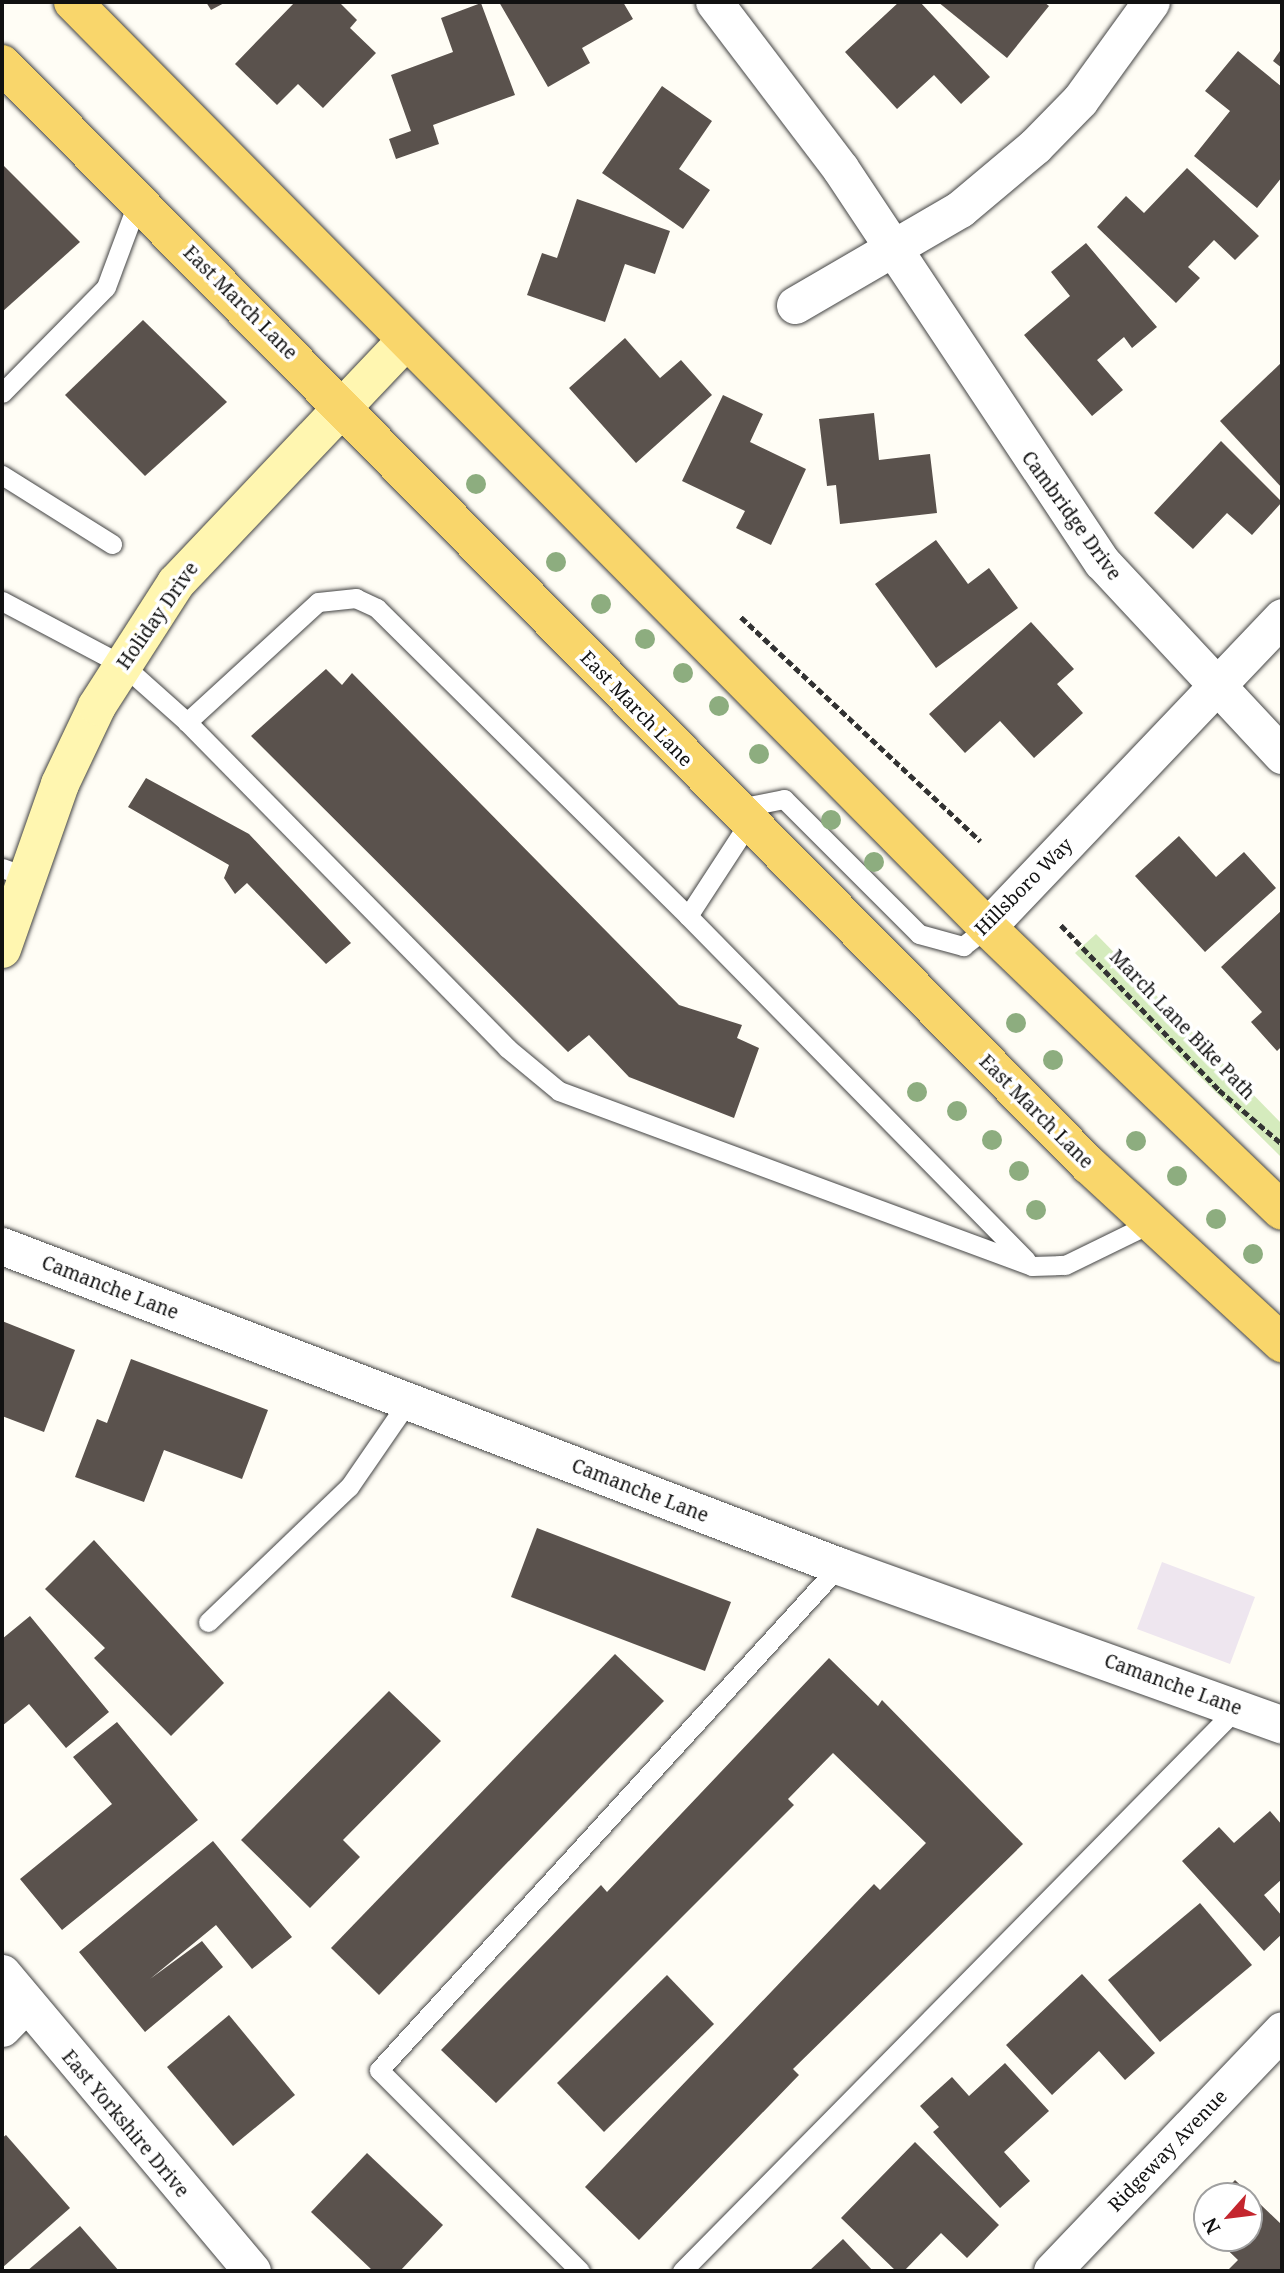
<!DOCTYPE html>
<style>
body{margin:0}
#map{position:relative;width:1284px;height:2273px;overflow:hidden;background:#fffdf5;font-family:"Noto Serif",serif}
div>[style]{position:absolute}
.industrial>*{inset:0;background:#eee6ef}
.green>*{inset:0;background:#d5ebbd}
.building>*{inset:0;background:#5a524d}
.path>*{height:4.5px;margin-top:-2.25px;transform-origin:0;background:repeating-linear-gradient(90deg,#333 0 7px,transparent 0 10.5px)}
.roads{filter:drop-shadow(0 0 2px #444) drop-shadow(0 0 2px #444)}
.lane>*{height:19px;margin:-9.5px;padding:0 9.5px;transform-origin:9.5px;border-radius:9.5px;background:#fff}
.street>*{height:37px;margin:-18.5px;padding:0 18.5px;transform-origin:18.5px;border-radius:18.5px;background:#fff}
.secondary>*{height:38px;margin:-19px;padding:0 19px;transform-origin:19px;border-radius:19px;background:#fff6b0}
.primary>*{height:38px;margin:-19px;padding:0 19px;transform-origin:19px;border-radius:19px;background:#f9d66b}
.trees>*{width:20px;height:20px;margin:-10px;border-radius:50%;background:#8dad7f}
span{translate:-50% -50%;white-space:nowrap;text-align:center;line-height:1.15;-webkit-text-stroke:7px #fff;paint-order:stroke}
.street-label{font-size:19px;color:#111}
.frame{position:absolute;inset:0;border:4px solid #111;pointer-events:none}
.north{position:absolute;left:1193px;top:2182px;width:70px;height:70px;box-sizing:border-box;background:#fff;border:2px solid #a0a0a0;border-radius:50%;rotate:242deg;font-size:19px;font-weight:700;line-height:28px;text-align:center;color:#111}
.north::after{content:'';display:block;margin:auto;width:24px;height:32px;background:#c4262e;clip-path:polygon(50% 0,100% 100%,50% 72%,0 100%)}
</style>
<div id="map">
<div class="industrial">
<i style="clip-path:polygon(1162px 1562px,1255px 1597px,1230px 1664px,1137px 1629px)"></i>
</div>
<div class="green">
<i style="clip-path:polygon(1096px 934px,1282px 1124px,1282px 1158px,1075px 953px)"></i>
</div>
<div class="building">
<i style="clip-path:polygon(206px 2px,226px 2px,211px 10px)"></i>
<i style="clip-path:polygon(295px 2px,339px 2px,357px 20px,350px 28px,376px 53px,323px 108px,298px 84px,277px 105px,235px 64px)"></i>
<i style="clip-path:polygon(499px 2px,623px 2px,633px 19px,582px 48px,590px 63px,548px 87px)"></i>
<i style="clip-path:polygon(899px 2px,920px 2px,990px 77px,961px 104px,934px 75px,897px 109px,845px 52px)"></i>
<i style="clip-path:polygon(938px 2px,1044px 2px,1049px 6px,1007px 58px)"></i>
<i style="clip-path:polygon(481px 3px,515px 95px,433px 125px,439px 144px,396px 159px,389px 139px,411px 131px,391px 75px,453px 52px,441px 18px)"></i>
<i style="clip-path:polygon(1282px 48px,1282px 68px,1273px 61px)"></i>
<i style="clip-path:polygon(1238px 51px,1282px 87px,1282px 177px,1257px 208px,1194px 156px,1230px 111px,1205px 91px)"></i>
<i style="clip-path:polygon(662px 86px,712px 121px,679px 169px,710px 190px,683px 229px,602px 173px)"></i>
<i style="clip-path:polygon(2px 164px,80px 242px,2px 312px)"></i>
<i style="clip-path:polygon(1187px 168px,1259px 236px,1235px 260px,1214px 240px,1188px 267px,1200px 278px,1176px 303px,1097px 227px,1126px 196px,1144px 213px)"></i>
<i style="clip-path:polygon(577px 199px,670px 231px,655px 274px,625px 264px,605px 322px,527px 295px,542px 253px,557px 258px)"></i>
<i style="clip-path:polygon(1086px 243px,1157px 327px,1132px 348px,1124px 337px,1097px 360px,1123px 390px,1092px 416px,1024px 335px,1070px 296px,1051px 272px)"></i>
<i style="clip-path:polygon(143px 320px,227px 402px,145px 476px,65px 395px)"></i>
<i style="clip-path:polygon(625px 338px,660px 378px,681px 360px,712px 395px,636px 463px,569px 388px)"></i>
<i style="clip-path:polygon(1282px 362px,1282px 488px,1220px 421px)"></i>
<i style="clip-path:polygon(723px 395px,763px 414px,750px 442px,806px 469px,771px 545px,736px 528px,745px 511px,682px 481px)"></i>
<i style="clip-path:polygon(874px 413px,879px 460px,930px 454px,937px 513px,840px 524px,836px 485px,827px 486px,819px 419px)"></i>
<i style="clip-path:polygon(1221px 441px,1282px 502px,1252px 535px,1227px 513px,1193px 549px,1154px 513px)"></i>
<i style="clip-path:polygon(936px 540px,968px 584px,989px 568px,1018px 608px,936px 668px,875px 584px)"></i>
<i style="clip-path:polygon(1031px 622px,1074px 669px,1057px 684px,1083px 713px,1034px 758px,1000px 721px,965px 753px,929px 714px)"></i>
<i style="clip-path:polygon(326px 669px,342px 685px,352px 673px,679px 1005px,742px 1025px,737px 1038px,759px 1048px,734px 1118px,629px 1077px,589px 1035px,568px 1052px,251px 736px)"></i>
<i style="clip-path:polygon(146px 778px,249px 834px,351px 943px,326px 964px,247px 883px,235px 894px,224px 878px,229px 865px,128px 807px)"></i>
<i style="clip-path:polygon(1179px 836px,1216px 877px,1244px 852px,1276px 888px,1205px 952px,1135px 876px)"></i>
<i style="clip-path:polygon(1282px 910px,1282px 1046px,1277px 1051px,1251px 1022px,1262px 1012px,1221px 967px)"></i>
<i style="clip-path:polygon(2px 1321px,75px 1350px,44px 1432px,2px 1416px)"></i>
<i style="clip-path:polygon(131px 1359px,268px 1410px,242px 1479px,164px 1450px,144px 1502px,75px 1477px,97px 1419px,107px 1423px)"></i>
<i style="clip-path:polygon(537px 1528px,731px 1602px,705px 1671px,511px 1597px)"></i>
<i style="clip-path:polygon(94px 1540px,224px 1683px,171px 1736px,94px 1658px,105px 1648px,45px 1589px)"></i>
<i style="clip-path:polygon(30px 1616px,109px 1712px,66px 1748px,29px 1704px,2px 1726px,2px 1639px)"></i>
<i style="clip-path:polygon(615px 1654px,664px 1701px,379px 1995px,331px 1948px)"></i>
<i style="clip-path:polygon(829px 1658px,878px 1706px,882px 1700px,1023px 1844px,793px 2069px,799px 2075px,639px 2240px,585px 2187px,874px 1884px,880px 1890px,926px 1843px,833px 1753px,788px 1799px,794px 1805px,496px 2103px,441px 2050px,601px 1885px,607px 1892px)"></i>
<i style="clip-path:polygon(389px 1691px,441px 1741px,343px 1840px,360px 1857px,310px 1908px,241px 1840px)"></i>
<i style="clip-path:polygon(117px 1722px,198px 1820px,62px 1930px,20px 1879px,112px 1804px,73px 1757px)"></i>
<i style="clip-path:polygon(1270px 1811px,1282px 1825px,1282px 1879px,1264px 1895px,1282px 1916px,1282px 1934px,1264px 1951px,1182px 1861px,1219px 1827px,1234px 1843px)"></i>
<i style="clip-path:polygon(213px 1841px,292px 1937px,252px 1969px,216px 1925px,150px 1979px,202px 1941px,223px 1967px,145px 2032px,79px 1952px)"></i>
<i style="clip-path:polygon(1200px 1903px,1252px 1965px,1160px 2042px,1108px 1980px)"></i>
<i style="clip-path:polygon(1082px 1974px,1155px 2053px,1125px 2080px,1099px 2051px,1052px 2095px,1006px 2045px)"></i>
<i style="clip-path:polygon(667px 1975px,714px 2024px,604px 2132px,557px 2083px)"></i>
<i style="clip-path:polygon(229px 2015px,295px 2095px,233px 2146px,167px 2067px)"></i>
<i style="clip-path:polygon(1005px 2063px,1049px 2111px,1004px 2152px,1030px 2181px,1000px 2208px,933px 2132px,939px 2127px,920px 2106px,952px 2077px,969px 2096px)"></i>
<i style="clip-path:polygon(6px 2135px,70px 2208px,2px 2268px,2px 2138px)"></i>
<i style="clip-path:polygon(915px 2142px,999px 2225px,967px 2258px,941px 2233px,904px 2271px,896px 2271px,841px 2218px)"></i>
<i style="clip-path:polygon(367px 2153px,443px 2225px,400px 2271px,373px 2271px,311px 2212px)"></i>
<i style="clip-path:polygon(1235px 2180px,1282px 2225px,1282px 2271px,1227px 2271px,1238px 2260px,1215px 2238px,1249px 2238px,1249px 2196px,1220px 2196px)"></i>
<i style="clip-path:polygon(1207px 2210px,1207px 2230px,1197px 2220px)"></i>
<i style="clip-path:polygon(80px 2226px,119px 2271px,27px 2271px)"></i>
<i style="clip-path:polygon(843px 2239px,873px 2271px,809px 2271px)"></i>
</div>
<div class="path">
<i style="left:741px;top:617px;width:328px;rotate:43.1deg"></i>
<i style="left:1061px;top:925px;width:228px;rotate:46.2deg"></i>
<i style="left:1219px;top:1090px;width:83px;rotate:40.6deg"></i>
</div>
<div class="roads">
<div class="lane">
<i style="left:2px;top:393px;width:148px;rotate:-45.5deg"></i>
<i style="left:106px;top:287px;width:92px;rotate:-69.6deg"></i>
<i style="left:2px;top:475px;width:130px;rotate:32.1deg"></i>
<i style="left:2px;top:601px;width:137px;rotate:27.9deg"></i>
<i style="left:123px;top:665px;width:86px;rotate:41.7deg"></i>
<i style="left:734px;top:809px;width:51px;rotate:-11.3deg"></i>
<i style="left:784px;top:799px;width:191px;rotate:45deg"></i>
<i style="left:919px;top:934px;width:46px;rotate:15.3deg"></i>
<i style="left:963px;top:946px;width:31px;rotate:-38deg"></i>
<i style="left:748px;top:824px;width:110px;rotate:123.1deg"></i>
<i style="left:688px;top:916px;width:438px;rotate:-135.3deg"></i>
<i style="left:377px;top:608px;width:23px;rotate:-155deg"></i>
<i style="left:356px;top:598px;width:38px;rotate:174deg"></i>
<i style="left:318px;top:602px;width:178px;rotate:137.5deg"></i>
<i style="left:187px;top:722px;width:457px;rotate:45.5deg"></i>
<i style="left:507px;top:1048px;width:67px;rotate:39.6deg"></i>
<i style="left:559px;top:1091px;width:504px;rotate:20.3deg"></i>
<i style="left:1032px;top:1266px;width:33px;rotate:-2deg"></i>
<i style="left:1065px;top:1265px;width:96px;rotate:-26deg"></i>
<i style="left:2px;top:868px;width:27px;rotate:20deg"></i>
<i style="left:688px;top:916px;width:482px;rotate:45.5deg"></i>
<i style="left:208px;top:1622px;width:195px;rotate:-43.8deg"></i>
<i style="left:349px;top:1487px;width:102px;rotate:-55.4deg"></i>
<i style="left:580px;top:2271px;width:284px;rotate:-135deg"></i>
<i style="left:379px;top:2070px;width:682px;rotate:-47.61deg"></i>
<i style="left:682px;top:2271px;width:789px;rotate:-45.41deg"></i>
</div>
<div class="street">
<i style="left:714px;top:2px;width:208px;rotate:52.8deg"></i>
<i style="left:840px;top:168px;width:473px;rotate:56.4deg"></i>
<i style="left:1102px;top:562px;width:264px;rotate:47deg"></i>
<i style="left:795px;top:305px;width:191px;rotate:-30.2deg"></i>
<i style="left:960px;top:209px;width:98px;rotate:-40deg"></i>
<i style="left:1035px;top:146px;width:64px;rotate:-45.6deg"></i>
<i style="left:1080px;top:100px;width:121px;rotate:-54.1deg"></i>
<i style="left:987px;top:927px;width:428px;rotate:-46.4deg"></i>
<i style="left:2px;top:1246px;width:896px;rotate:20.92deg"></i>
<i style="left:839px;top:1566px;width:471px;rotate:19.7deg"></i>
<i style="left:2px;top:1973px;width:389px;rotate:50deg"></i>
<i style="left:2px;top:2028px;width:35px;rotate:-46deg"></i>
<i style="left:1052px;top:2271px;width:333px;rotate:-46.3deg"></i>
</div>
<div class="secondary">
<i style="left:2px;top:949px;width:175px;rotate:-70.6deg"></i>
<i style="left:60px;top:784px;width:86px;rotate:-64.6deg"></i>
<i style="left:97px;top:706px;width:146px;rotate:-57.3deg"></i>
<i style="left:176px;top:583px;width:332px;rotate:-46.5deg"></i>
</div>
<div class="primary">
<i style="left:73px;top:2px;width:1300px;rotate:45.34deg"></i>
<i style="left:987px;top:927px;width:409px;rotate:43.9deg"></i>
<i style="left:2px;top:64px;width:1547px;rotate:45.37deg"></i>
<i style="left:1089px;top:1165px;width:263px;rotate:42.7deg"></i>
</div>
</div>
<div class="trees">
<i style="left:476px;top:484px"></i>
<i style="left:556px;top:562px"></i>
<i style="left:601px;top:604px"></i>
<i style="left:645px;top:639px"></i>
<i style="left:683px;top:673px"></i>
<i style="left:719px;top:706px"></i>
<i style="left:759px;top:754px"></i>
<i style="left:831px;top:820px"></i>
<i style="left:874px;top:862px"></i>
<i style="left:1016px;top:1023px"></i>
<i style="left:1053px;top:1060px"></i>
<i style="left:917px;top:1092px"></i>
<i style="left:957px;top:1111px"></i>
<i style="left:992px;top:1140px"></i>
<i style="left:1136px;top:1141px"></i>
<i style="left:1019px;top:1171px"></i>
<i style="left:1177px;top:1176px"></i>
<i style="left:1036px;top:1210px"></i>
<i style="left:1216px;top:1219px"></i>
<i style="left:1253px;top:1254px"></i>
</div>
<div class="street-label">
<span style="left:240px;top:303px;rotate:45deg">East March Lane</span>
<span style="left:1071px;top:516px;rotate:54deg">Cambridge Drive</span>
<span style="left:158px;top:616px;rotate:-55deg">Holiday Drive</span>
<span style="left:636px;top:709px;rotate:46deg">East March Lane</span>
<span style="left:1024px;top:887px;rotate:-45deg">Hillsboro Way</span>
<span style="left:1182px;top:1025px;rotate:46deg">March Lane Bike Path</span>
<span style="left:1036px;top:1112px;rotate:45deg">East March Lane</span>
<span style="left:110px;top:1288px;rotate:21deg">Camanche Lane</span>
<span style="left:640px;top:1491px;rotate:21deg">Camanche Lane</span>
<span style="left:1173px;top:1685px;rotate:20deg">Camanche Lane</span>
<span style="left:125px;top:2124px;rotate:50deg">East Yorkshire Drive</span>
<span style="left:1168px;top:2151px;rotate:-46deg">Ridgeway Avenue</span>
</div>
<div class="frame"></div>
<div class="north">N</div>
</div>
